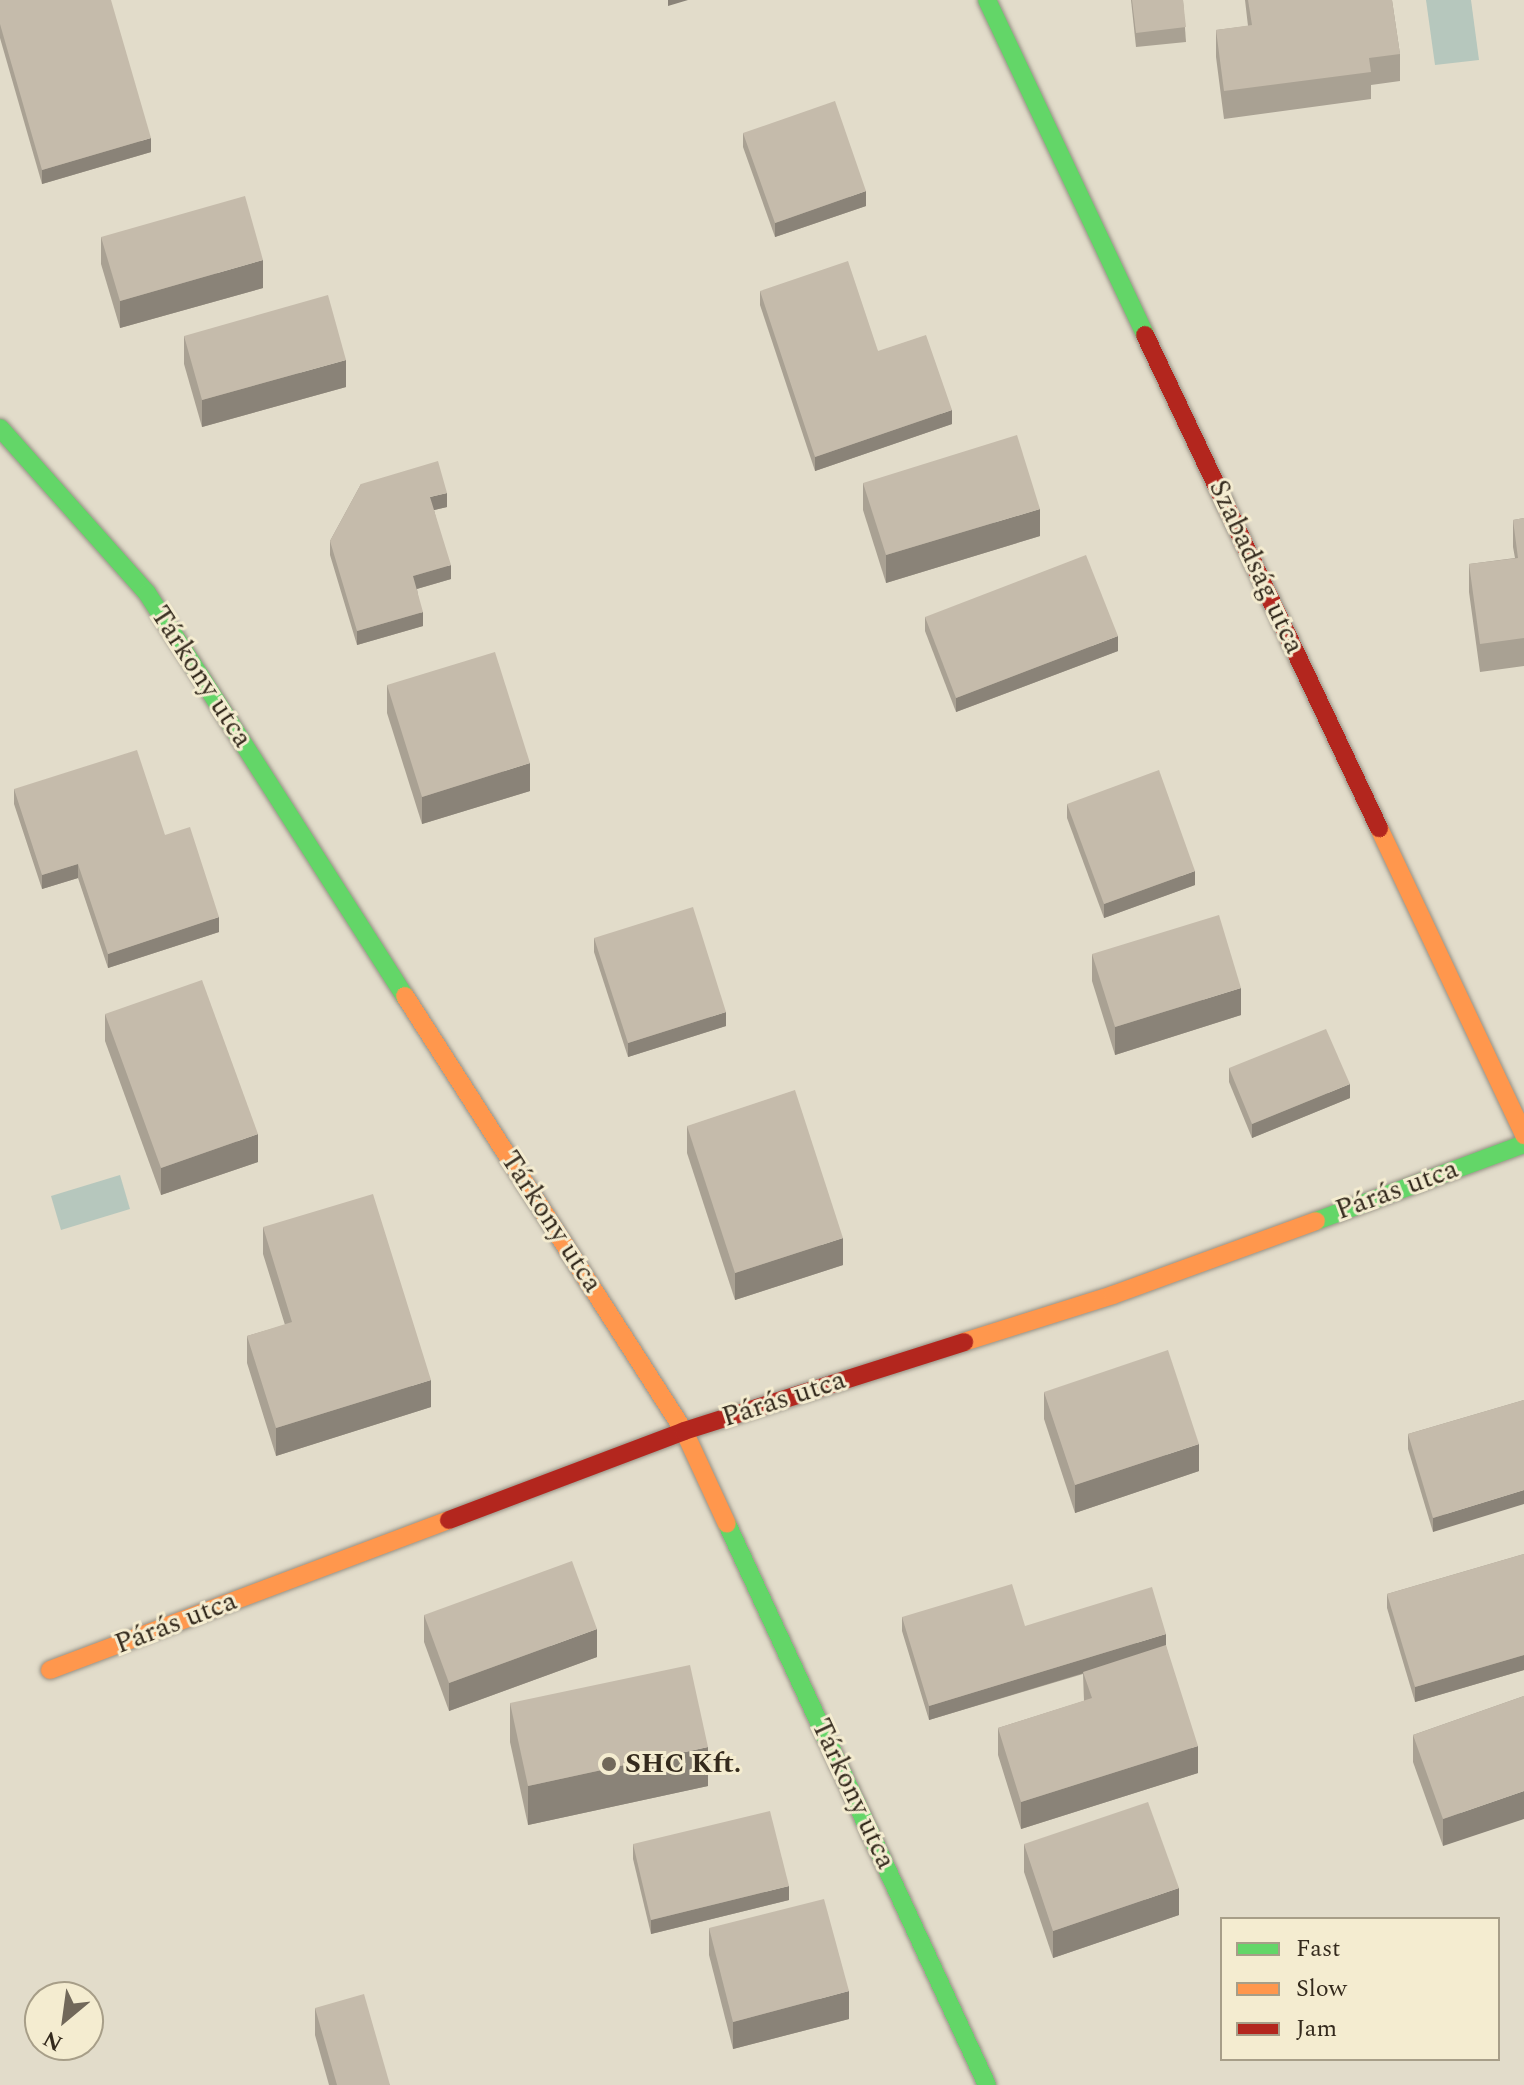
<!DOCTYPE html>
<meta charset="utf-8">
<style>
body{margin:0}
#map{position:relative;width:1524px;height:2085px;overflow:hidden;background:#e2dcca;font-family:Spectral,serif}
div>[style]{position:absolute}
.water>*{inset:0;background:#b6c7bd}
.roads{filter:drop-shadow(0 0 2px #969084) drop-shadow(0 0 2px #969084)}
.fast>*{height:18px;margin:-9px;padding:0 9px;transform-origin:9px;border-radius:9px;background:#63d668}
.slow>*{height:18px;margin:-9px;padding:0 9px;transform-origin:9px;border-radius:9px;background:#ff974d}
.jam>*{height:18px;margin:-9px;padding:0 9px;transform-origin:9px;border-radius:9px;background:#b3261e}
.wall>*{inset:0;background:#a9a193}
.shaded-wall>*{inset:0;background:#8a8378}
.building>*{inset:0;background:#c5bbab}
.dots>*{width:22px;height:22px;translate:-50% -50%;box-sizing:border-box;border:4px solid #f4ecd0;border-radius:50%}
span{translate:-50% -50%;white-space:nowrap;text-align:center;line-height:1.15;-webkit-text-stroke:6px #f4ecd0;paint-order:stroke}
.street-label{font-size:28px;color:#342a1d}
.poi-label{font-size:28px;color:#342a1d;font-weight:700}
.left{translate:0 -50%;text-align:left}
.legend{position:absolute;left:1220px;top:1917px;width:280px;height:144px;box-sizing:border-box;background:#f4ecd0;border:2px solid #a79e88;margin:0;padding:10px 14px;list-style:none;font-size:24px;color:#342a1d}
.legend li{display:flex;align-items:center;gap:16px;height:40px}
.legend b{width:40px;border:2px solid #a79e88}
.north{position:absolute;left:24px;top:1981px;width:80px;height:80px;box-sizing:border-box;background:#f4ecd0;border:2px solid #a79e88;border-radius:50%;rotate:209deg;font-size:22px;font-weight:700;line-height:32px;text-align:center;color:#342a1d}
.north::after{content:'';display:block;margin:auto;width:28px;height:36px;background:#71685a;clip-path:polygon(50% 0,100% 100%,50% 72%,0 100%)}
</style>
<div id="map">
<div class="water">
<i style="clip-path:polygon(1426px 0,1471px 0,1479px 60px,1435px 65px)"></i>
<i style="clip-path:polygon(120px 1175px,130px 1209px,61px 1230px,51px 1196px)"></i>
</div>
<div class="roads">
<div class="fast">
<i style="left:987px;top:0;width:370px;rotate:64.7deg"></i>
<i style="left:0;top:428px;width:221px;rotate:48.3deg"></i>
<i style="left:147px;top:593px;width:479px;rotate:57.4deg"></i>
<i style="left:1316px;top:1221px;width:222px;rotate:-20.3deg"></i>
<i style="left:727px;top:1524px;width:618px;rotate:65.13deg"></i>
</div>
<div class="slow">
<i style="left:1379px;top:828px;width:340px;rotate:64.7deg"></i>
<i style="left:405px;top:996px;width:517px;rotate:57.32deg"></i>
<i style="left:684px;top:1431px;width:102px;rotate:65.2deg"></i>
<i style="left:964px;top:1342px;width:156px;rotate:-17.5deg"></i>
<i style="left:1113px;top:1295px;width:216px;rotate:-20deg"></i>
<i style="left:50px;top:1670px;width:426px;rotate:-20.6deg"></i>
</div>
<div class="jam">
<i style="left:1145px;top:335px;width:546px;rotate:64.61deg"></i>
<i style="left:449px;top:1520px;width:251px;rotate:-20.7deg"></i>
<i style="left:684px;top:1431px;width:294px;rotate:-17.6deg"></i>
</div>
</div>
<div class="wall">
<i style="clip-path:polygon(0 0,151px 152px,42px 184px,0 38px)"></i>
<i style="clip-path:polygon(1131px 0,1183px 0,1186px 42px,1136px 47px)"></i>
<i style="clip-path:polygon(1245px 0,1392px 0,1400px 54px,1400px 81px,1371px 85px,1371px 99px,1224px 119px,1216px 57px,1216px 30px,1248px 26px)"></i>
<i style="clip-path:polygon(743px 133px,866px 206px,775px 237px,743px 147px)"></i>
<i style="clip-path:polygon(101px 237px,263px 288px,120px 328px,101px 264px)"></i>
<i style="clip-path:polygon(760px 291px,878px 351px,952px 424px,815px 471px,760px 305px)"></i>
<i style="clip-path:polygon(184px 336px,346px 387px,202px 427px,184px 364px)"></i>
<i style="clip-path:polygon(863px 483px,1040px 536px,886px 583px,863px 510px)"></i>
<i style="clip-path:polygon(361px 484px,447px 507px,434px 510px,451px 579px,417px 589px,423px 626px,357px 645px,330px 555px,330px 541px)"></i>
<i style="clip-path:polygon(1524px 518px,1524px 666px,1480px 672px,1469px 592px,1469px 564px,1515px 558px,1513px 547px,1513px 520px)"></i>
<i style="clip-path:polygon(925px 617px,1118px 651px,956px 712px,925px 631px)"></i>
<i style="clip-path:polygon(387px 685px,530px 791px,422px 824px,387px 713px)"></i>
<i style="clip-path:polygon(14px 789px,165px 835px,219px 932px,108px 968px,78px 878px,42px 889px,14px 804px)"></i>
<i style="clip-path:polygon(1067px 804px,1195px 885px,1104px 918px,1067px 818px)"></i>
<i style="clip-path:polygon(594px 938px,726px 1026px,628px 1057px,594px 952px)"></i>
<i style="clip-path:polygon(1092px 954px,1241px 1015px,1115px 1055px,1092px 981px)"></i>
<i style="clip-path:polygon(105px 1014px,258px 1162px,161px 1195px,105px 1041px)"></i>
<i style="clip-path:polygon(1229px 1068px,1350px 1098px,1252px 1138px,1229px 1082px)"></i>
<i style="clip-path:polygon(687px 1126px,843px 1265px,735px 1300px,687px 1153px)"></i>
<i style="clip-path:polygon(263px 1227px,431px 1407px,276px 1456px,247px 1363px,247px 1336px,285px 1325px,263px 1254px)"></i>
<i style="clip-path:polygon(1044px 1392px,1199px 1471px,1075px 1513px,1044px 1419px)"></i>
<i style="clip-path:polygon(1524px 1400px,1433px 1532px,1408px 1449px,1408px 1434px)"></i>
<i style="clip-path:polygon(1524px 1554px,1524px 1670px,1415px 1702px,1387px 1608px,1387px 1594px)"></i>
<i style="clip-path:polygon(424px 1615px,597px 1657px,449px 1711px,424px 1642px)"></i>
<i style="clip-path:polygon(902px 1617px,1166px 1646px,1198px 1773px,1021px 1829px,998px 1755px,998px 1728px,1084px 1701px,1083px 1674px,929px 1720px,902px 1631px)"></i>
<i style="clip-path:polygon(1524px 1696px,1443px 1846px,1413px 1762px,1413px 1735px)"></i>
<i style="clip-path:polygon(510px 1703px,708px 1786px,528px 1825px,510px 1742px)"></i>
<i style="clip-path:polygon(633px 1844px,789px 1900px,651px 1934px,633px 1859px)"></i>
<i style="clip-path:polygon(1024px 1844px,1179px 1915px,1053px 1958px,1024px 1872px)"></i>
<i style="clip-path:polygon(709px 1928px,849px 2019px,733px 2049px,709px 1955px)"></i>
<i style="clip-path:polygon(315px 2008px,390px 2085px,329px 2085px,315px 2035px)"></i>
</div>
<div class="shaded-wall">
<i style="clip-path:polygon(668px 0,688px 0,668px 6px)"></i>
<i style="clip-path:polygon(151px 138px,151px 152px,42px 184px,42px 170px)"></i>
<i style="clip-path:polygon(866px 191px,866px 206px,775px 237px,775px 223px)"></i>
<i style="clip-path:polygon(263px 260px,263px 288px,120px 328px,120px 301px)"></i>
<i style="clip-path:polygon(346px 360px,346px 387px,202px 427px,202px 400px)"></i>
<i style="clip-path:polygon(952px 410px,952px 424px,815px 471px,815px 457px)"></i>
<i style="clip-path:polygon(447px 493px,447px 507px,430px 511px,430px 497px)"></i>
<i style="clip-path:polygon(1040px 509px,1040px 536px,886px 583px,886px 555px)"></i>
<i style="clip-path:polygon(451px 565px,451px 579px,413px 590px,413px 576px)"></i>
<i style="clip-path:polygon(423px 612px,423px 626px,357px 645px,357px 631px)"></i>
<i style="clip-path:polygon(1118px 636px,1118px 651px,956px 712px,956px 698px)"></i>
<i style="clip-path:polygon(530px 763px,530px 791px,422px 824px,422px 797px)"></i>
<i style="clip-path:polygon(78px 864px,78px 878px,42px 889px,42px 875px)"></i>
<i style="clip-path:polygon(1195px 871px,1195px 885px,1104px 918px,1104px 904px)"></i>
<i style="clip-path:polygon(219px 917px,219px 932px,108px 968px,108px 954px)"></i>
<i style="clip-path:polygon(1241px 988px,1241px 1015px,1115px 1055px,1115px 1027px)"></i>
<i style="clip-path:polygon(726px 1012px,726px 1026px,628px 1057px,628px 1043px)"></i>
<i style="clip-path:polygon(1350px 1084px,1350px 1098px,1252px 1138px,1252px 1124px)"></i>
<i style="clip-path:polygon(258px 1134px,258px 1162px,161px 1195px,161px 1168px)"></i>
<i style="clip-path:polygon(843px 1238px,843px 1265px,735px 1300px,735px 1273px)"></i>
<i style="clip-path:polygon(431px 1380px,431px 1407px,276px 1456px,276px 1428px)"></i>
<i style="clip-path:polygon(1199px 1444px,1199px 1471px,1075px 1513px,1075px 1485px)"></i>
<i style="clip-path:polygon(1524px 1490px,1524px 1504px,1433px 1532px,1433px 1518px)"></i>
<i style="clip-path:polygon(597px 1629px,597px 1657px,449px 1711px,449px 1683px)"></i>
<i style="clip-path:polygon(1166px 1634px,1166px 1648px,929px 1720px,929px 1706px)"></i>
<i style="clip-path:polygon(1524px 1655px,1524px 1670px,1415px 1702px,1415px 1687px)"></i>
<i style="clip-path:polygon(1198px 1746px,1198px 1773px,1021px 1829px,1021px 1802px)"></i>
<i style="clip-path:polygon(708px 1747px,708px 1786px,528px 1825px,528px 1786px)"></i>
<i style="clip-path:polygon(1524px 1791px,1524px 1819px,1443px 1846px,1443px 1819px)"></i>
<i style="clip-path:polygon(789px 1886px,789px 1900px,651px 1934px,651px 1920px)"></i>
<i style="clip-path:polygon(1179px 1888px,1179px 1915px,1053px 1958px,1053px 1931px)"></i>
<i style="clip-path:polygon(849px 1991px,849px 2019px,733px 2049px,733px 2022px)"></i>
</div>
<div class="building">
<i style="clip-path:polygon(0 0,111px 0,151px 138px,42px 170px,0 24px)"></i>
<i style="clip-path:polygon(1132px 0,1183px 0,1186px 27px,1136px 33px)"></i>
<i style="clip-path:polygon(1248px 0,1392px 0,1400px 54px,1369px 58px,1371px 72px,1224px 91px,1216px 30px,1252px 25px)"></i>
<i style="clip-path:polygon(835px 101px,866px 191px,775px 223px,743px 133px)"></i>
<i style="clip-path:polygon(245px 196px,263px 260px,120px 301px,101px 237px)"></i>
<i style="clip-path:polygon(848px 261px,878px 351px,926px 335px,952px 410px,815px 457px,760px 291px)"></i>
<i style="clip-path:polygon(328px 295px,346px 360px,202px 400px,184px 336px)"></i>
<i style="clip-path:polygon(1017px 435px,1040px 509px,886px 555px,863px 483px)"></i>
<i style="clip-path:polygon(438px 461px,447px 493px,430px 497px,451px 565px,413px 576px,423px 612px,357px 631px,330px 541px,361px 484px)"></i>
<i style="clip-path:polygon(1524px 518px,1524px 638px,1480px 644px,1469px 564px,1518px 558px,1513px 520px)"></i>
<i style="clip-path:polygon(1086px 555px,1118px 636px,956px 698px,925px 617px)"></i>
<i style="clip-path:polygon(495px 652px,530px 763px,422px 797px,387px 685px)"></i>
<i style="clip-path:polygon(137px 750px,165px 835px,190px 827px,219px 917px,108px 954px,78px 864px,42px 875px,14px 789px)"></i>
<i style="clip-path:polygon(1159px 770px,1195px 871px,1104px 904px,1067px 804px)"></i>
<i style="clip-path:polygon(693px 907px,726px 1012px,628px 1043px,594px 938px)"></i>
<i style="clip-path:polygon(1219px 915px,1241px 988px,1115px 1027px,1092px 954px)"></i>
<i style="clip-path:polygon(202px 980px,258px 1134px,161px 1168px,105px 1014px)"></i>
<i style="clip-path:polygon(1326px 1029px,1350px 1084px,1252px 1124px,1229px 1068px)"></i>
<i style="clip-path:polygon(795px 1090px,843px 1238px,735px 1273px,687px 1126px)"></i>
<i style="clip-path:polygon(373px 1194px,431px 1380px,276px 1428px,247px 1336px,292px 1322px,263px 1227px)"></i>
<i style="clip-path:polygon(1168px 1350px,1199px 1444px,1075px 1485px,1044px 1392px)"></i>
<i style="clip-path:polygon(1524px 1400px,1524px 1490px,1433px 1518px,1408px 1434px)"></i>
<i style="clip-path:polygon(1524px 1554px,1524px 1655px,1415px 1687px,1387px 1594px)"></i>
<i style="clip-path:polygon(572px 1561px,597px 1629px,449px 1683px,424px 1615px)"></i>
<i style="clip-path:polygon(1012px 1584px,1025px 1626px,1152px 1587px,1166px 1634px,929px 1706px,902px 1617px)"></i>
<i style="clip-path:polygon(1166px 1645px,1198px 1746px,1021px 1802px,998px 1728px,1092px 1698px,1083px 1672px)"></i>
<i style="clip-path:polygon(690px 1665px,708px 1747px,528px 1786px,510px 1703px)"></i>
<i style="clip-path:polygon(1524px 1696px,1524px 1791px,1443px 1819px,1413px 1735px)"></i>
<i style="clip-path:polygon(1148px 1802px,1179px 1888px,1053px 1931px,1024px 1844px)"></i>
<i style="clip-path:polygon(770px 1811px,789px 1886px,651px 1920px,633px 1844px)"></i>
<i style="clip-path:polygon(824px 1899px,849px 1991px,733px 2022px,709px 1928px)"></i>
<i style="clip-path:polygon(364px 1994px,390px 2085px,337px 2085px,315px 2008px)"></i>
</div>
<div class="dots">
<i style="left:609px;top:1764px;background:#71685a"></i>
</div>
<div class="street-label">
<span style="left:1256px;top:567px;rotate:65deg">Szabadság utca</span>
<span style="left:201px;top:677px;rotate:57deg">Tárkony utca</span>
<span style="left:1397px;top:1190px;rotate:-20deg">Párás utca</span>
<span style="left:551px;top:1222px;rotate:57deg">Tárkony utca</span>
<span style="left:784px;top:1399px;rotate:-18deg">Párás utca</span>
<span style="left:176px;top:1623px;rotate:-21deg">Párás utca</span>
<span style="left:853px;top:1794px;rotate:65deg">Tárkony utca</span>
</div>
<div class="poi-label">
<span class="left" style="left:625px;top:1764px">SHC Kft.</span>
</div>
<ul class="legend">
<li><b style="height:10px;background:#63d668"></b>Fast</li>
<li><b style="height:10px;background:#ff974d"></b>Slow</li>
<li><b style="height:10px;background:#b3261e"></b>Jam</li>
</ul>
<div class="north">N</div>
</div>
